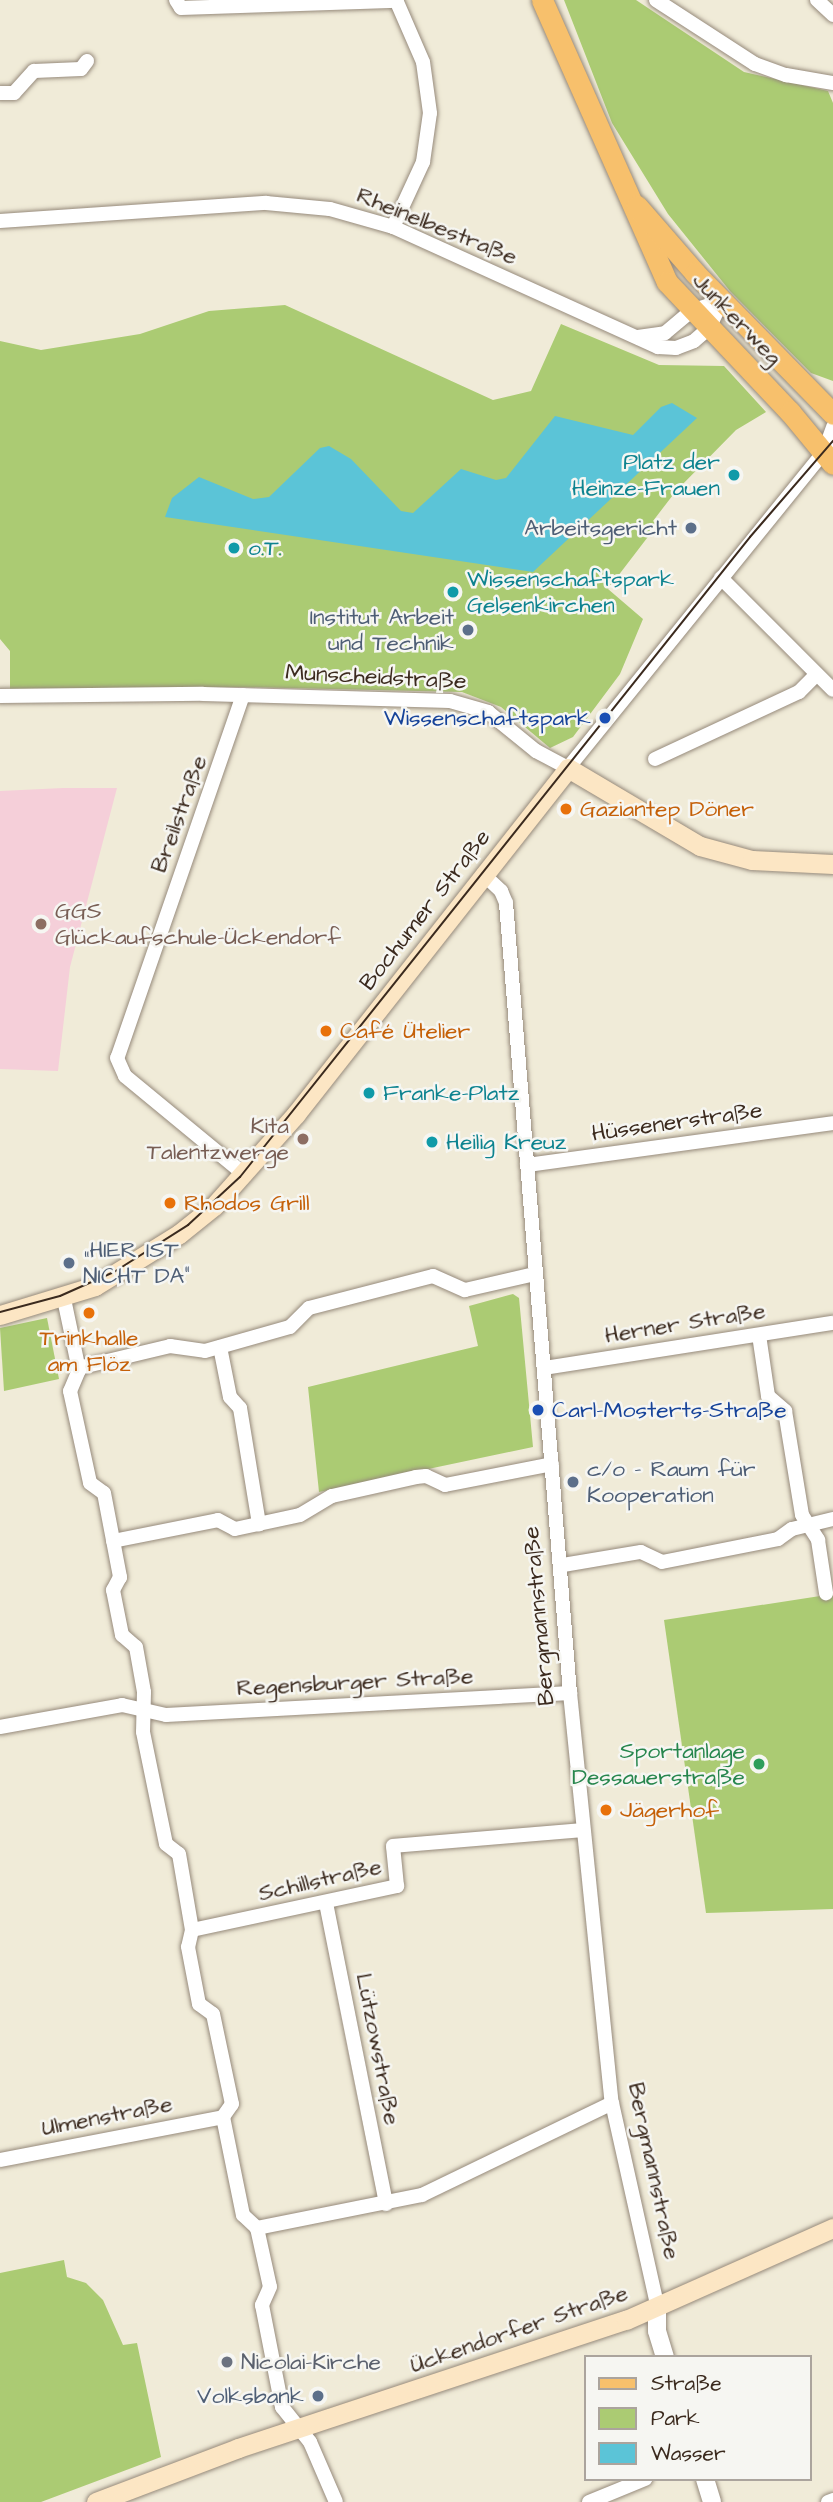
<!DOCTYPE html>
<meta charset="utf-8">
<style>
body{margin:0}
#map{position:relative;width:833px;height:2502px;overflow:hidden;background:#f0ebd8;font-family:"Architects Daughter",sans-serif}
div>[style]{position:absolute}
.built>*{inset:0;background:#f5cfd9}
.green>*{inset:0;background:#abcb73}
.water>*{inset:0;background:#5bc4d7}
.roads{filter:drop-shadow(0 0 2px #968a7b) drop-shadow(0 0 2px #968a7b)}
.minor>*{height:14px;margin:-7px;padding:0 7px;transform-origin:7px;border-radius:7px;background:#fff}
.tertiary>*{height:18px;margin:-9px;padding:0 9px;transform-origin:9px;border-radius:9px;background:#fff}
.secondary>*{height:19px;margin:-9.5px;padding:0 9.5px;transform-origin:9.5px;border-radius:9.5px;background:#fce6c4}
.primary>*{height:21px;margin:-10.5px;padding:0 10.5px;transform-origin:10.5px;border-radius:10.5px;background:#f7c06c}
.tram>*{height:2px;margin:-1px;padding:0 1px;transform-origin:1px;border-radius:1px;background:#3b2a1e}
.dots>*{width:19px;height:19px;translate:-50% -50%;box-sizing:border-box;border:4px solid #f6f6f2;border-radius:50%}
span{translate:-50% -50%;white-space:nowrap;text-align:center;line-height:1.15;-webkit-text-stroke:5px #f6f6f2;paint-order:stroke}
.street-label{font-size:23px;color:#3b2a1e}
.culture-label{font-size:23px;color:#0d838f}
.right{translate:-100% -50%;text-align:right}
.left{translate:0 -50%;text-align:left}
.service-label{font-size:23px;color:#4e5e75}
.transit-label{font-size:23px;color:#164399}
.food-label{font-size:23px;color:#c56008}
.education-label{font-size:23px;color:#785e54}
.leisure-label{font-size:23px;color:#27864d}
.worship-label{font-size:23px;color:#5b616d}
.legend{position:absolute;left:584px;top:2355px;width:228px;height:126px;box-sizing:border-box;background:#f6f6f2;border:2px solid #aba49d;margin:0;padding:9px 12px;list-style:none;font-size:21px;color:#3b2a1e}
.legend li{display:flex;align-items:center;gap:14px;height:35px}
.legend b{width:35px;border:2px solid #aba49d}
</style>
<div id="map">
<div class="built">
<i style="clip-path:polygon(63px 788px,117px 788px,70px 967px,58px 1071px,0 1069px,0 791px)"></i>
</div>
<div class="green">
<i style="clip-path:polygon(564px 0,636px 0,744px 72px,828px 91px,833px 103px,833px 381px,811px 373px,730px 291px,668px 214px,612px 123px)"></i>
<i style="clip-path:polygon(285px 305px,493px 400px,531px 391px,561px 324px,659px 365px,724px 366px,766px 412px,736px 430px,676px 491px,653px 521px,657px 525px,608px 589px,643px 619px,620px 674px,573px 737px,550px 748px,501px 707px,462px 692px,239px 687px,10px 692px,10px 651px,0 639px,0 341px,41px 350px,140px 334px,209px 311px)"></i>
<i style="clip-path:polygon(513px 1294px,519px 1298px,533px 1447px,319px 1492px,308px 1387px,478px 1346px,469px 1306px)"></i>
<i style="clip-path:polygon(47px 1318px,59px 1379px,4px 1391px,0 1328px)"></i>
<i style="clip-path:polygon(833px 1594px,833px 1909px,706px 1913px,664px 1620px)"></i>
<i style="clip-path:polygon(64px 2260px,67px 2277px,86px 2283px,103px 2300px,123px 2345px,137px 2343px,161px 2457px,41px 2502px,0 2502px,0 2273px)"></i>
</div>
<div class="water">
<i style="clip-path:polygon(672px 403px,697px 418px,533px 572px,165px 517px,172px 498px,199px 477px,253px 499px,269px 497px,320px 448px,329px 446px,351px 459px,401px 511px,413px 513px,461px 469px,496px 480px,506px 478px,555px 416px,633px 435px,661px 407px)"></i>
</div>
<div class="roads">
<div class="minor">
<i style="left:176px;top:0;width:9px;rotate:58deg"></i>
<i style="left:181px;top:8px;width:216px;rotate:-1.9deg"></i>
<i style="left:656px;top:0;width:118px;rotate:32.9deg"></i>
<i style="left:755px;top:64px;width:33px;rotate:20deg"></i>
<i style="left:786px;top:75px;width:48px;rotate:9.7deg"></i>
<i style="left:817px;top:0;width:22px;rotate:43deg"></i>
<i style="left:0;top:93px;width:14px"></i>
<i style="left:14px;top:93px;width:30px;rotate:-48deg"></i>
<i style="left:34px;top:71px;width:47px;rotate:-2.4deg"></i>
<i style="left:81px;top:69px;width:10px;rotate:-53deg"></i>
<i style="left:0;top:221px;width:267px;rotate:-3.9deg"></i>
<i style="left:266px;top:203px;width:64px;rotate:5.4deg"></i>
<i style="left:330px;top:209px;width:66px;rotate:15.9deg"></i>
<i style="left:393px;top:227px;width:291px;rotate:24.4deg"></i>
<i style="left:658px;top:347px;width:18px;rotate:3deg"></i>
<i style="left:676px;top:348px;width:19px;rotate:-21deg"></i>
<i style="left:694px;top:341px;width:20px;rotate:-41deg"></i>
<i style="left:709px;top:328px;width:30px;rotate:-64deg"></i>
<i style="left:393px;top:227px;width:72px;rotate:-65.2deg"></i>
<i style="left:423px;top:162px;width:49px;rotate:-81.9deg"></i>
<i style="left:430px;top:113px;width:51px;rotate:-97.8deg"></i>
<i style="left:423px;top:62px;width:68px;rotate:-113.5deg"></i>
<i style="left:638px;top:337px;width:27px;rotate:-8deg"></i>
<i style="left:665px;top:333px;width:34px;rotate:-40deg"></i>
<i style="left:691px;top:311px;width:33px;rotate:-18deg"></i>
<i style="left:721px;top:578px;width:158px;rotate:45deg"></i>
<i style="left:243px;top:695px;width:384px;rotate:109.1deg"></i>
<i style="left:117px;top:1058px;width:20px;rotate:66deg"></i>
<i style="left:125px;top:1076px;width:156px;rotate:39.5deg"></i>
<i style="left:0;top:696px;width:203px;rotate:-0.6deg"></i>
<i style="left:203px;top:694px;width:247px;rotate:1.6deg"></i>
<i style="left:450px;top:701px;width:40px;rotate:16deg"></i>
<i style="left:488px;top:712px;width:62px;rotate:39.1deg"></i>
<i style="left:536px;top:751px;width:36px;rotate:28deg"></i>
<i style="left:568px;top:768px;width:407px;rotate:-51deg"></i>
<i style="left:824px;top:452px;width:27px;rotate:-70deg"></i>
<i style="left:655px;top:759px;width:159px;rotate:-25deg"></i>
<i style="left:799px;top:692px;width:25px;rotate:-45deg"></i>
<i style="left:483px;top:874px;width:25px;rotate:43deg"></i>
<i style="left:501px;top:891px;width:13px;rotate:67deg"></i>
<i style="left:506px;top:903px;width:793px;rotate:85.37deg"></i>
<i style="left:570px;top:1693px;width:412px;rotate:84.2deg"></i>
<i style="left:612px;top:2103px;width:207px;rotate:77.4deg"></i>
<i style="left:527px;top:1165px;width:309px;rotate:-7.8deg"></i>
<i style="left:64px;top:1299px;width:73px;rotate:78.1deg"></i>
<i style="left:79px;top:1370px;width:23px;rotate:113deg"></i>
<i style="left:70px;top:1391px;width:94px;rotate:77.7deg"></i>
<i style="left:90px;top:1483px;width:17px;rotate:36deg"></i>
<i style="left:104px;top:1493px;width:86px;rotate:79.2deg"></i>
<i style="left:120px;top:1577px;width:15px;rotate:118deg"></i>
<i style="left:113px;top:1590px;width:46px;rotate:78.7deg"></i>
<i style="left:122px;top:1635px;width:18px;rotate:41deg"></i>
<i style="left:136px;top:1647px;width:46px;rotate:79.9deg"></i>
<i style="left:144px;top:1692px;width:40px;rotate:91.4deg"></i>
<i style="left:143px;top:1732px;width:114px;rotate:78.4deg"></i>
<i style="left:166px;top:1844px;width:16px;rotate:38deg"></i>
<i style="left:179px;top:1854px;width:77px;rotate:80.3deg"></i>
<i style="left:192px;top:1930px;width:17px;rotate:103deg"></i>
<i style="left:188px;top:1947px;width:58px;rotate:79.1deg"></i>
<i style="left:199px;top:2004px;width:17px;rotate:36deg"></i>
<i style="left:213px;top:2014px;width:92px;rotate:78.1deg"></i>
<i style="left:232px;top:2104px;width:16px;rotate:125deg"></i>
<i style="left:223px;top:2117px;width:100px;rotate:78.5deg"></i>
<i style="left:243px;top:2215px;width:19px;rotate:43deg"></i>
<i style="left:257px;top:2228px;width:60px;rotate:77.6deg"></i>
<i style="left:270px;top:2287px;width:20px;rotate:114deg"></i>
<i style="left:262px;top:2305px;width:104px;rotate:78.9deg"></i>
<i style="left:282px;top:2407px;width:45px;rotate:51.3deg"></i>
<i style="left:310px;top:2442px;width:65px;rotate:66.6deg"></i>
<i style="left:759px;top:1335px;width:62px;rotate:81.6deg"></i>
<i style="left:768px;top:1396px;width:23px;rotate:41deg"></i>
<i style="left:785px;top:1411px;width:105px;rotate:80.7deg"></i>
<i style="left:802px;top:1515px;width:30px;rotate:57deg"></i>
<i style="left:818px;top:1540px;width:54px;rotate:81.4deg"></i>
<i style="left:220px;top:1347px;width:51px;rotate:78.7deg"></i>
<i style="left:230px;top:1397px;width:15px;rotate:48deg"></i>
<i style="left:240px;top:1408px;width:118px;rotate:80.7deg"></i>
<i style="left:78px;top:1368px;width:95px;rotate:-13.4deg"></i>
<i style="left:170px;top:1346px;width:35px;rotate:8deg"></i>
<i style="left:205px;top:1351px;width:88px;rotate:-15.8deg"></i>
<i style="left:290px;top:1327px;width:27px;rotate:-45deg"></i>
<i style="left:309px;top:1308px;width:128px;rotate:-14.5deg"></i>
<i style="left:433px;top:1276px;width:35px;rotate:24deg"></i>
<i style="left:465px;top:1290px;width:72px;rotate:-12.9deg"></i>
<i style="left:544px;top:1368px;width:292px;rotate:-8.9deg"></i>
<i style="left:113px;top:1541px;width:107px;rotate:-11.3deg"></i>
<i style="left:218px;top:1520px;width:19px;rotate:28deg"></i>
<i style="left:235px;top:1529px;width:66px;rotate:-12.2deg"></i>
<i style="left:300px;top:1515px;width:37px;rotate:-31deg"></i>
<i style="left:332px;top:1496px;width:86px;rotate:-12.7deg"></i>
<i style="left:416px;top:1477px;width:10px;rotate:-6deg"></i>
<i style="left:426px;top:1476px;width:21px;rotate:25deg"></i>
<i style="left:445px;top:1485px;width:109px;rotate:-11.1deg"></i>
<i style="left:563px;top:1565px;width:79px;rotate:-9.5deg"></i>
<i style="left:641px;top:1552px;width:23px;rotate:25deg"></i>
<i style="left:662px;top:1562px;width:118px;rotate:-11.2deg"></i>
<i style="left:778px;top:1539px;width:17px;rotate:-36deg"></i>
<i style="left:792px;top:1529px;width:42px;rotate:-13.7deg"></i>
<i style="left:0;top:1727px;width:124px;rotate:-10.2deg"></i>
<i style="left:122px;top:1705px;width:45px;rotate:12.8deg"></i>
<i style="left:166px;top:1715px;width:405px;rotate:-3.1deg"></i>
<i style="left:326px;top:1903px;width:307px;rotate:78.7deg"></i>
<i style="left:192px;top:1930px;width:210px;rotate:-12.1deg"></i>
<i style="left:397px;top:1886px;width:40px;rotate:-95.7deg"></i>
<i style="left:393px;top:1846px;width:190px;rotate:-4.8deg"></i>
<i style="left:0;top:2160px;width:227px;rotate:-10.9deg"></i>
<i style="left:257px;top:2228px;width:168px;rotate:-11.3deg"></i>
<i style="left:422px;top:2195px;width:211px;rotate:-25.8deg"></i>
<i style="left:589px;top:2502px;width:61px;rotate:-22.3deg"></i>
<i style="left:828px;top:2502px;width:5px;rotate:-22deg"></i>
</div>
<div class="tertiary">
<i style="left:657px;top:2305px;width:26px;rotate:90deg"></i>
<i style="left:657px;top:2331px;width:27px;rotate:73deg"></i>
<i style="left:705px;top:2479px;width:24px;rotate:73deg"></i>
</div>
<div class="secondary">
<i style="left:0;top:1315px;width:99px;rotate:-17deg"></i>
<i style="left:95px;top:1286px;width:99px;rotate:-31.8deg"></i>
<i style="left:179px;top:1234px;width:45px;rotate:-38.7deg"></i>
<i style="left:214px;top:1206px;width:123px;rotate:-48.3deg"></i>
<i style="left:296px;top:1114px;width:440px;rotate:-51.8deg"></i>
<i style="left:568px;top:768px;width:153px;rotate:30.6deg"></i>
<i style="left:700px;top:846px;width:54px;rotate:15.1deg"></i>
<i style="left:752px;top:860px;width:81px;rotate:2.8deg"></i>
<i style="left:96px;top:2502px;width:152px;rotate:-20.8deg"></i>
<i style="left:238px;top:2448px;width:409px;rotate:-18.3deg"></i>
<i style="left:626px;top:2320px;width:227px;rotate:-24deg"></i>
</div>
<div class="primary">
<i style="left:542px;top:0;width:308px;rotate:66.1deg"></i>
<i style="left:667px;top:282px;width:179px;rotate:46.6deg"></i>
<i style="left:790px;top:412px;width:67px;rotate:50.4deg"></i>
<i style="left:637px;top:206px;width:89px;rotate:49.1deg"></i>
<i style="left:695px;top:273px;width:197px;rotate:45.6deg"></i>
</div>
</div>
<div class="tram">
<i style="left:0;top:1312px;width:62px;rotate:-14.9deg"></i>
<i style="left:60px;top:1296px;width:59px;rotate:-24deg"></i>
<i style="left:114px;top:1272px;width:88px;rotate:-32.4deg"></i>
<i style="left:188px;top:1225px;width:71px;rotate:-42.7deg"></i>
<i style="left:240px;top:1177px;width:818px;rotate:-51.45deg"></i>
<i style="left:750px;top:537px;width:127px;rotate:-49.2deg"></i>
</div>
<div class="dots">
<i style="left:734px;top:475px;background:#0f9aa8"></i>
<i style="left:691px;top:528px;background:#5c6f8a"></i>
<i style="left:234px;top:548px;background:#0f9aa8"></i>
<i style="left:453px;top:592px;background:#0f9aa8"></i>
<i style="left:468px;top:630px;background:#5c6f8a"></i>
<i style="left:605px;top:718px;background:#1a4fb4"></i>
<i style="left:566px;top:809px;background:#e8710a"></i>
<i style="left:41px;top:924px;background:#8d6e63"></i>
<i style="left:326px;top:1031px;background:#e8710a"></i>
<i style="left:369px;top:1093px;background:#0f9aa8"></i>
<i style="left:303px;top:1139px;background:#8d6e63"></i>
<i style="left:432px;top:1142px;background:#0f9aa8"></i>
<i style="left:170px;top:1203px;background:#e8710a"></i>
<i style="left:69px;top:1263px;background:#5c6f8a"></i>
<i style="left:89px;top:1313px;background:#e8710a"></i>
<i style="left:538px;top:1410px;background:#1a4fb4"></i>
<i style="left:573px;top:1482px;background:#5c6f8a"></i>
<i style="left:759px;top:1764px;background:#2e9e5b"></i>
<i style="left:606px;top:1810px;background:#e8710a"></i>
<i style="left:227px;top:2362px;background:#6b7280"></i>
<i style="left:318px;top:2396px;background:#5c6f8a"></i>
</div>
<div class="street-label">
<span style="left:437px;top:226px;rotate:22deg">Rheinelbestraße</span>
<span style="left:737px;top:319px;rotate:46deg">Junkerweg</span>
<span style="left:376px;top:677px;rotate:3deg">Munscheidstraße</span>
<span style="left:179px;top:814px;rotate:-70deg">Breilstraße</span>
<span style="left:425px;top:910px;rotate:-52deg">Bochumer Straße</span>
<span style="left:677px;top:1122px;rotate:-8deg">Hüssenerstraße</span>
<span style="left:685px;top:1323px;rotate:-9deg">Herner Straße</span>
<span style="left:539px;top:1616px;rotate:-95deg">Bergmannstraße</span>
<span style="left:355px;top:1682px;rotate:-3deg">Regensburger Straße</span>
<span style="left:320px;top:1880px;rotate:-13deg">Schillstraße</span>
<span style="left:378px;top:2049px;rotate:79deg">Lützowstraße</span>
<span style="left:107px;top:2116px;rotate:-11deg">Ulmenstraße</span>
<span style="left:654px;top:2171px;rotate:78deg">Bergmannstraße</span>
<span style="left:519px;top:2329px;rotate:-19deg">Ückendorfer Straße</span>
</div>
<div class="culture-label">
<span class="right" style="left:720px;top:475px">Platz der<br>Heinze-Frauen</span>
<span class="left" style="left:248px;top:548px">o.T.</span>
<span class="left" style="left:467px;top:592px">Wissenschaftspark<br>Gelsenkirchen</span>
<span class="left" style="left:383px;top:1093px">Franke-Platz</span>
<span class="left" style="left:446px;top:1142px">Heilig Kreuz</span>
</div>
<div class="service-label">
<span class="right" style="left:677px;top:528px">Arbeitsgericht</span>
<span class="right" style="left:454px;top:630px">Institut Arbeit<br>und Technik</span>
<span class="left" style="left:83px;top:1263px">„HIER IST<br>NICHT DA“</span>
<span class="left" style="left:587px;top:1482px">c/o - Raum für<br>Kooperation</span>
<span class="right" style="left:304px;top:2396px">Volksbank</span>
</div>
<div class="transit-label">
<span class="right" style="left:591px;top:718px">Wissenschaftspark</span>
<span class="left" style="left:552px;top:1410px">Carl-Mosterts-Straße</span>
</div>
<div class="food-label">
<span class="left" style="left:580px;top:809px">Gaziantep Döner</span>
<span class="left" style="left:340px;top:1031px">Café Ütelier</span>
<span class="left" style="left:184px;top:1203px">Rhodos Grill</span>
<span style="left:89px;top:1351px">Trinkhalle<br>am Flöz</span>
<span class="left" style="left:620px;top:1810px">Jägerhof</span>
</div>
<div class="education-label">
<span class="left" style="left:55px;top:924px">GGS<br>Glückaufschule-Ückendorf</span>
<span class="right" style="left:289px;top:1139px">Kita<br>Talentzwerge</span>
</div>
<div class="leisure-label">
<span class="right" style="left:745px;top:1764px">Sportanlage<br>Dessauerstraße</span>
</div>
<div class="worship-label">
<span class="left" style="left:241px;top:2362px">Nicolai-Kirche</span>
</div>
<ul class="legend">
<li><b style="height:9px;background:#f7c06c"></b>Straße</li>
<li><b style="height:19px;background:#abcb73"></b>Park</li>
<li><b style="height:19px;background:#5bc4d7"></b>Wasser</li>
</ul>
</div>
